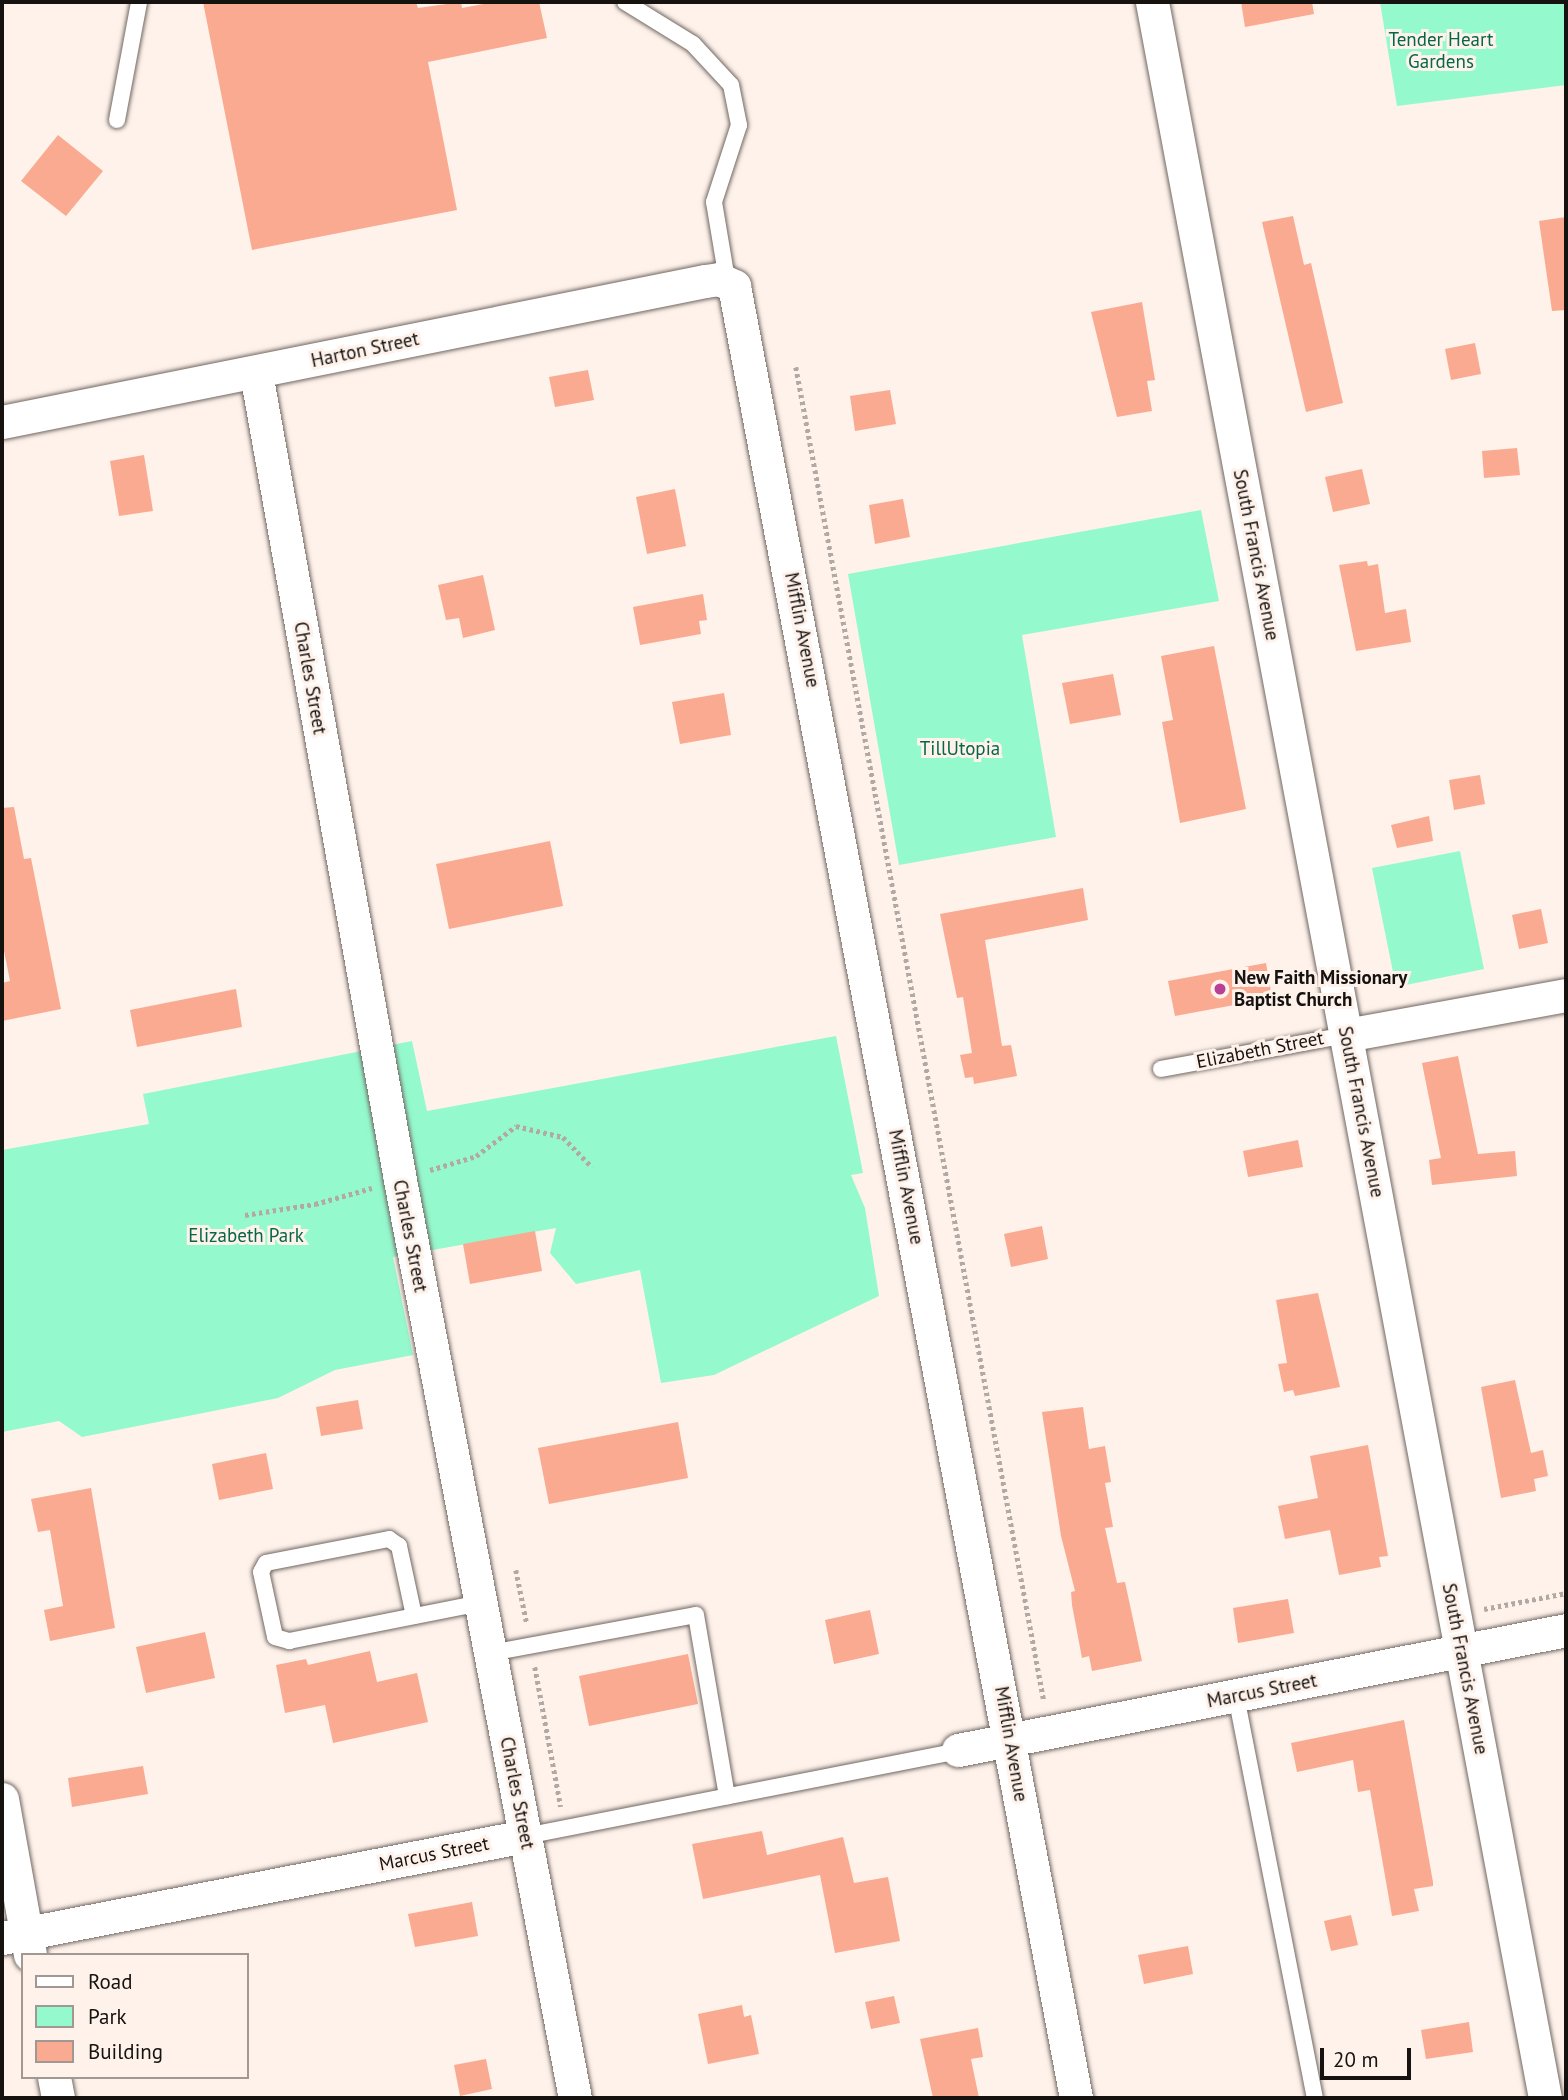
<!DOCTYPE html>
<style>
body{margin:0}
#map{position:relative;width:1568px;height:2100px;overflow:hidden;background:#fef2eb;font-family:"PT Sans",sans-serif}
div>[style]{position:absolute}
.green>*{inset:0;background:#95f9ce}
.building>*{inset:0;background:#f9aa90}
.path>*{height:4.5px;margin-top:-2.25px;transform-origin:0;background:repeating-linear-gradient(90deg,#b2a9a4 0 3.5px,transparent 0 7px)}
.roads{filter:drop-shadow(0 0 2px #716761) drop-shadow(0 0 2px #716761)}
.lane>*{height:16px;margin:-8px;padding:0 8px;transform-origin:8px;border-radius:8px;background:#fff}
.street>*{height:33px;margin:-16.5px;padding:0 16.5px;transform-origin:16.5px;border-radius:16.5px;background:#fff}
.dots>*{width:19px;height:19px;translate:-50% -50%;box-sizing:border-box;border:4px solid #fef2eb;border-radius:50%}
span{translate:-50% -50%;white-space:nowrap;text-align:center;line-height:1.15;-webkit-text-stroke:6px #fef2eb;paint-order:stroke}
.park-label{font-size:19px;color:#066649}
.street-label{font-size:19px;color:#161210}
.poi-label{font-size:19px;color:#161210;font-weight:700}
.left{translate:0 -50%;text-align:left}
.frame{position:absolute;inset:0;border:4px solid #161210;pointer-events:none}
.legend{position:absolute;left:21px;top:1953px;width:228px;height:126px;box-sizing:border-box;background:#fef2eb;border:2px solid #a19893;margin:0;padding:9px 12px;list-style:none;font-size:21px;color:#161210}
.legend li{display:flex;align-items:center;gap:14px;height:35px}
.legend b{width:35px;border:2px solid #a19893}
.scale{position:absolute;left:1320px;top:2048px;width:91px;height:32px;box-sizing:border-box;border:4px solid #161210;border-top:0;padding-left:9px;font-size:21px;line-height:24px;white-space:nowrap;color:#161210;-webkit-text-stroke:5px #fef2eb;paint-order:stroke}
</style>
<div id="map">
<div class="green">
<i style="clip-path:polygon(1380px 2px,1566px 2px,1566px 85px,1397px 106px)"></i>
<i style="clip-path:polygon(1201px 510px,1219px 601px,1022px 635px,1056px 837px,899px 865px,848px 574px)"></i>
<i style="clip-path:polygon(1460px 851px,1484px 969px,1396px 987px,1372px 868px)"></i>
<i style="clip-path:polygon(836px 1036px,863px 1173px,851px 1175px,865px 1208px,879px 1296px,714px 1375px,661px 1383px,640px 1270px,576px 1284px,550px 1253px,556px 1228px,393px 1257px,413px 1355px,335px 1370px,278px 1398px,82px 1437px,59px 1421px,2px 1432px,2px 1150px,149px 1124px,143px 1094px,412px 1041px,427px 1111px)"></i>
</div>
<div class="building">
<i style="clip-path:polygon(203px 2px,416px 2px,418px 8px,461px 2px,462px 8px,494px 2px,539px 2px,547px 38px,428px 62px,457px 210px,252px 250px)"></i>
<i style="clip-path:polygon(1241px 2px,1312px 2px,1314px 14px,1245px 27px)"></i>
<i style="clip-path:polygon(58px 135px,103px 171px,66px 216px,21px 181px)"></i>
<i style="clip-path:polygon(1293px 216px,1304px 265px,1311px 263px,1343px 403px,1306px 412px,1262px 222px)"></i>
<i style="clip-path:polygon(1566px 217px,1566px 310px,1552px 311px,1539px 221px)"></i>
<i style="clip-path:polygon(1142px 302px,1155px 380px,1147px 381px,1152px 411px,1117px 417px,1091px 312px)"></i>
<i style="clip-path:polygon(1475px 343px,1481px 374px,1451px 380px,1445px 349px)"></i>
<i style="clip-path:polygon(588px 370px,594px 400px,555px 407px,549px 377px)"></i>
<i style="clip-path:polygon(890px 390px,896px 424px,855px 431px,850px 396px)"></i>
<i style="clip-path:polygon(1517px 448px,1520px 475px,1484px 478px,1482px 451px)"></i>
<i style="clip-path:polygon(144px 455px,153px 511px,119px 516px,110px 461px)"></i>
<i style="clip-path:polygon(1362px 469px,1370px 504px,1333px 512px,1325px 477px)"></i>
<i style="clip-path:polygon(675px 489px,686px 546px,647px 554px,636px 497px)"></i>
<i style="clip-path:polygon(903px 499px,910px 537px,875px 544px,869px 505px)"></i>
<i style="clip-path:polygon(1367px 561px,1368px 566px,1378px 564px,1385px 613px,1406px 609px,1411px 642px,1356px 651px,1339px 565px)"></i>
<i style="clip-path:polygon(483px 575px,495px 630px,463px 638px,459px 618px,446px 620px,438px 585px)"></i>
<i style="clip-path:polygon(703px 594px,707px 620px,699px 621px,701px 634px,640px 645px,633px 607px)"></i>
<i style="clip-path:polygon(1214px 646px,1246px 809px,1180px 823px,1162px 722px,1173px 720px,1161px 656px)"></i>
<i style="clip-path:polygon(1113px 674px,1121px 715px,1070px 724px,1062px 683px)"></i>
<i style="clip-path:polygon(724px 693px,731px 735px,680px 744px,672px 702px)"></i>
<i style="clip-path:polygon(1480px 775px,1485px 804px,1454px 810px,1449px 780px)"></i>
<i style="clip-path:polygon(14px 807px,24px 859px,31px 858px,61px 1009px,2px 1021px,2px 983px,10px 981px,2px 941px,2px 808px)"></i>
<i style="clip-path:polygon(1429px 816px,1433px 841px,1397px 848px,1391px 825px)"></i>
<i style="clip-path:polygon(550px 841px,563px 906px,449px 929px,436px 864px)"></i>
<i style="clip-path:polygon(1083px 888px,1088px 920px,985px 940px,1002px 1046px,1011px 1045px,1017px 1076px,974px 1084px,973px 1077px,965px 1078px,960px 1055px,972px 1053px,963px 997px,957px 998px,940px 914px)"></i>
<i style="clip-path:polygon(1541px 909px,1548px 943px,1519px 949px,1512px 915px)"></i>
<i style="clip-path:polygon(1266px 963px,1272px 998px,1175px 1016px,1168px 981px)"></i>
<i style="clip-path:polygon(236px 989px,242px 1027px,137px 1047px,130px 1010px)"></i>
<i style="clip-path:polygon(1458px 1056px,1478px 1154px,1515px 1151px,1517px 1176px,1432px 1185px,1429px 1160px,1441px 1158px,1422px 1063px)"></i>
<i style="clip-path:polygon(1298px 1140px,1303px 1167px,1248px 1177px,1243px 1151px)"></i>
<i style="clip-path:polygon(1042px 1226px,1048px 1259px,1011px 1267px,1004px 1234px)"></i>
<i style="clip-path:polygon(535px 1231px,542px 1271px,470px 1284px,463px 1244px)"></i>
<i style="clip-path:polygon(1318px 1293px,1340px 1387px,1295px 1396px,1293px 1390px,1284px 1392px,1278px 1364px,1287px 1363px,1276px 1300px)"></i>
<i style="clip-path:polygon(1515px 1380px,1531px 1453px,1543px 1450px,1548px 1476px,1534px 1479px,1536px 1491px,1501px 1498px,1481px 1387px)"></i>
<i style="clip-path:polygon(358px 1400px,363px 1429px,321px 1436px,316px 1407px)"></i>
<i style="clip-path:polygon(1083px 1407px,1089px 1449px,1105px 1446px,1111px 1482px,1105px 1483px,1113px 1527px,1105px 1528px,1117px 1583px,1125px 1582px,1142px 1661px,1092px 1671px,1089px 1656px,1082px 1658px,1072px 1605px,1071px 1592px,1075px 1591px,1061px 1536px,1042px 1412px)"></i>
<i style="clip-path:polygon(678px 1422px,688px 1478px,549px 1504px,538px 1448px)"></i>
<i style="clip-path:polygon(1368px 1445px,1388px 1556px,1379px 1557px,1381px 1567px,1339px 1575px,1330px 1530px,1285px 1539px,1278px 1506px,1318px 1498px,1310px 1456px)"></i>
<i style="clip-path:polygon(266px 1453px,273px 1489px,219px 1500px,212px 1464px)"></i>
<i style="clip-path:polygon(91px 1488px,115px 1628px,50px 1641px,44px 1610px,63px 1606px,50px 1530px,38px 1532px,31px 1499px)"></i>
<i style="clip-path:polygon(1288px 1599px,1294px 1633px,1238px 1643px,1233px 1608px)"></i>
<i style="clip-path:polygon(870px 1610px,879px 1654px,834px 1664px,825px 1620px)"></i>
<i style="clip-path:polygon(205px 1632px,215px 1678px,146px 1693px,136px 1647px)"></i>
<i style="clip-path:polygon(370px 1651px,377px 1682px,417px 1673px,428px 1722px,333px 1743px,325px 1705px,285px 1713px,276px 1665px,306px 1659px,308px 1665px)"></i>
<i style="clip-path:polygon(688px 1654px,698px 1704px,589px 1726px,579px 1676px)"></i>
<i style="clip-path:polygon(1404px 1720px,1433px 1882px,1433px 1886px,1414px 1889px,1419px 1911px,1392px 1916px,1370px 1790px,1358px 1792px,1353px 1760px,1297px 1772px,1291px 1743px)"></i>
<i style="clip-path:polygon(143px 1766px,148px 1794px,72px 1807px,68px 1778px)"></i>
<i style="clip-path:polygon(762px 1831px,767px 1855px,843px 1837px,854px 1883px,888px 1877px,900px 1941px,835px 1953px,820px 1875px,703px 1899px,692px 1844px)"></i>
<i style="clip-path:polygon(472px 1902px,478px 1936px,415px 1947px,408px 1914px)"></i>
<i style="clip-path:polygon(1351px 1915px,1358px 1945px,1331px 1951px,1324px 1921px)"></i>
<i style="clip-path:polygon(1188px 1946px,1193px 1974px,1144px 1984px,1138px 1955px)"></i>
<i style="clip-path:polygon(894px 1996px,900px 2023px,871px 2029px,865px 2002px)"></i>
<i style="clip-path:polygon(742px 2005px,744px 2017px,751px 2015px,759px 2054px,708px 2064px,698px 2014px)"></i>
<i style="clip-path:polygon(1469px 2022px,1473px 2052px,1426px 2059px,1421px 2030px)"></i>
<i style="clip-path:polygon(978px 2028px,983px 2057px,971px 2059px,979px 2098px,933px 2098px,920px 2039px)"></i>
<i style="clip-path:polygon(486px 2059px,492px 2089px,460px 2096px,454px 2065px)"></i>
</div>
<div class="path">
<i style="left:796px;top:367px;width:1357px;rotate:79.47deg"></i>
<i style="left:430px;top:1170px;width:48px;rotate:-16.9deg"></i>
<i style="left:476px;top:1156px;width:50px;rotate:-36.9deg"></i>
<i style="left:516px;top:1126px;width:48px;rotate:13.2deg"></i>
<i style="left:563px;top:1137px;width:42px;rotate:46deg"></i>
<i style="left:245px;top:1215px;width:71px;rotate:-8.9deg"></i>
<i style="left:315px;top:1204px;width:59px;rotate:-15.7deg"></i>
<i style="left:516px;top:1570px;width:55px;rotate:78.5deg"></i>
<i style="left:1484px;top:1609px;width:84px;rotate:-11deg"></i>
<i style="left:535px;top:1667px;width:142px;rotate:79.5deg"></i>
</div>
<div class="roads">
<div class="lane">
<i style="left:625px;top:2px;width:80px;rotate:31.7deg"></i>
<i style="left:693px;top:44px;width:56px;rotate:47.2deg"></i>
<i style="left:731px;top:85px;width:41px;rotate:78.7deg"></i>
<i style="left:739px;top:125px;width:81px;rotate:108deg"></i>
<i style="left:714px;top:202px;width:79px;rotate:80.5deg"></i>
<i style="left:117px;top:120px;width:120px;rotate:-79.4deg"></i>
<i style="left:1161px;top:1069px;width:188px;rotate:-10.4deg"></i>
<i style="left:414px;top:1616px;width:72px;rotate:-102.1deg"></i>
<i style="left:399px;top:1546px;width:12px;rotate:-145deg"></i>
<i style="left:389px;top:1539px;width:125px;rotate:169deg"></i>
<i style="left:266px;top:1563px;width:10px;rotate:119deg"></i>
<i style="left:261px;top:1572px;width:66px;rotate:77.8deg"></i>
<i style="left:275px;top:1637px;width:15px;rotate:16deg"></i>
<i style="left:289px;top:1641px;width:196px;rotate:-11.2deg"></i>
<i style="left:491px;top:1653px;width:208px;rotate:-10.5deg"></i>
<i style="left:696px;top:1615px;width:184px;rotate:80.3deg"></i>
<i style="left:1236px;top:1696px;width:410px;rotate:78.9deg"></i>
<i style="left:525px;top:1836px;width:432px;rotate:-11.1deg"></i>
</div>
<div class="street">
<i style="left:1152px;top:2px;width:2133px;rotate:79.38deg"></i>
<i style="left:256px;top:373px;width:820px;rotate:79.88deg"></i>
<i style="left:400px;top:1180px;width:935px;rotate:79.21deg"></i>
<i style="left:2px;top:422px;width:717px;rotate:-11.34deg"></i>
<i style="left:705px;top:281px;width:14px;rotate:-8deg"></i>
<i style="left:719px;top:279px;width:17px;rotate:25deg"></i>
<i style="left:734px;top:286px;width:1844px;rotate:79.31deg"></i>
<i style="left:1346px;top:1035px;width:224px;rotate:-10.3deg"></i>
<i style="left:958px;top:1750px;width:620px;rotate:-11.16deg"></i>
<i style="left:2px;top:1799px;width:158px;rotate:79.8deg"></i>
<i style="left:2px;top:1938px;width:533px;rotate:-11.04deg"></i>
<i style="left:54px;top:2077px;width:21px;rotate:79deg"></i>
</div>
</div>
<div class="dots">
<i style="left:1220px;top:989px;background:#b84095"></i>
</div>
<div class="park-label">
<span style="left:1441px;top:51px">Tender Heart<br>Gardens</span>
<span style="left:960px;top:749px">TillUtopia</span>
<span style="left:246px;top:1236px">Elizabeth Park</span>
</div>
<div class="street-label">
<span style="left:365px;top:350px;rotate:-12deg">Harton Street</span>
<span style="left:1256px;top:555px;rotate:79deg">South Francis Avenue</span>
<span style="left:802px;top:630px;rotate:79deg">Mifflin Avenue</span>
<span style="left:310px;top:678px;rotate:80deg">Charles Street</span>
<span style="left:1260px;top:1050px;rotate:-11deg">Elizabeth Street</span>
<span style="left:1361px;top:1112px;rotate:79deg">South Francis Avenue</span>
<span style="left:906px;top:1187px;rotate:79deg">Mifflin Avenue</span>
<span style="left:410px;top:1236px;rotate:79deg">Charles Street</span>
<span style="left:1465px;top:1669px;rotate:79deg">South Francis Avenue</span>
<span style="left:1262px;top:1691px;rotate:-11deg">Marcus Street</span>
<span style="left:1011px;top:1744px;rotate:80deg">Mifflin Avenue</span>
<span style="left:517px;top:1793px;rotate:79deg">Charles Street</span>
<span style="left:434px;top:1854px;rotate:-11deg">Marcus Street</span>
</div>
<div class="poi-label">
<span class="left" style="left:1234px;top:989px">New Faith Missionary<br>Baptist Church</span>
</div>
<div class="frame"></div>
<ul class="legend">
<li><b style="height:9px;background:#fff"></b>Road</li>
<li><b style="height:19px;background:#95f9ce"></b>Park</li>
<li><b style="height:19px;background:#f9aa90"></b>Building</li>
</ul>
<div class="scale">20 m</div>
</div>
